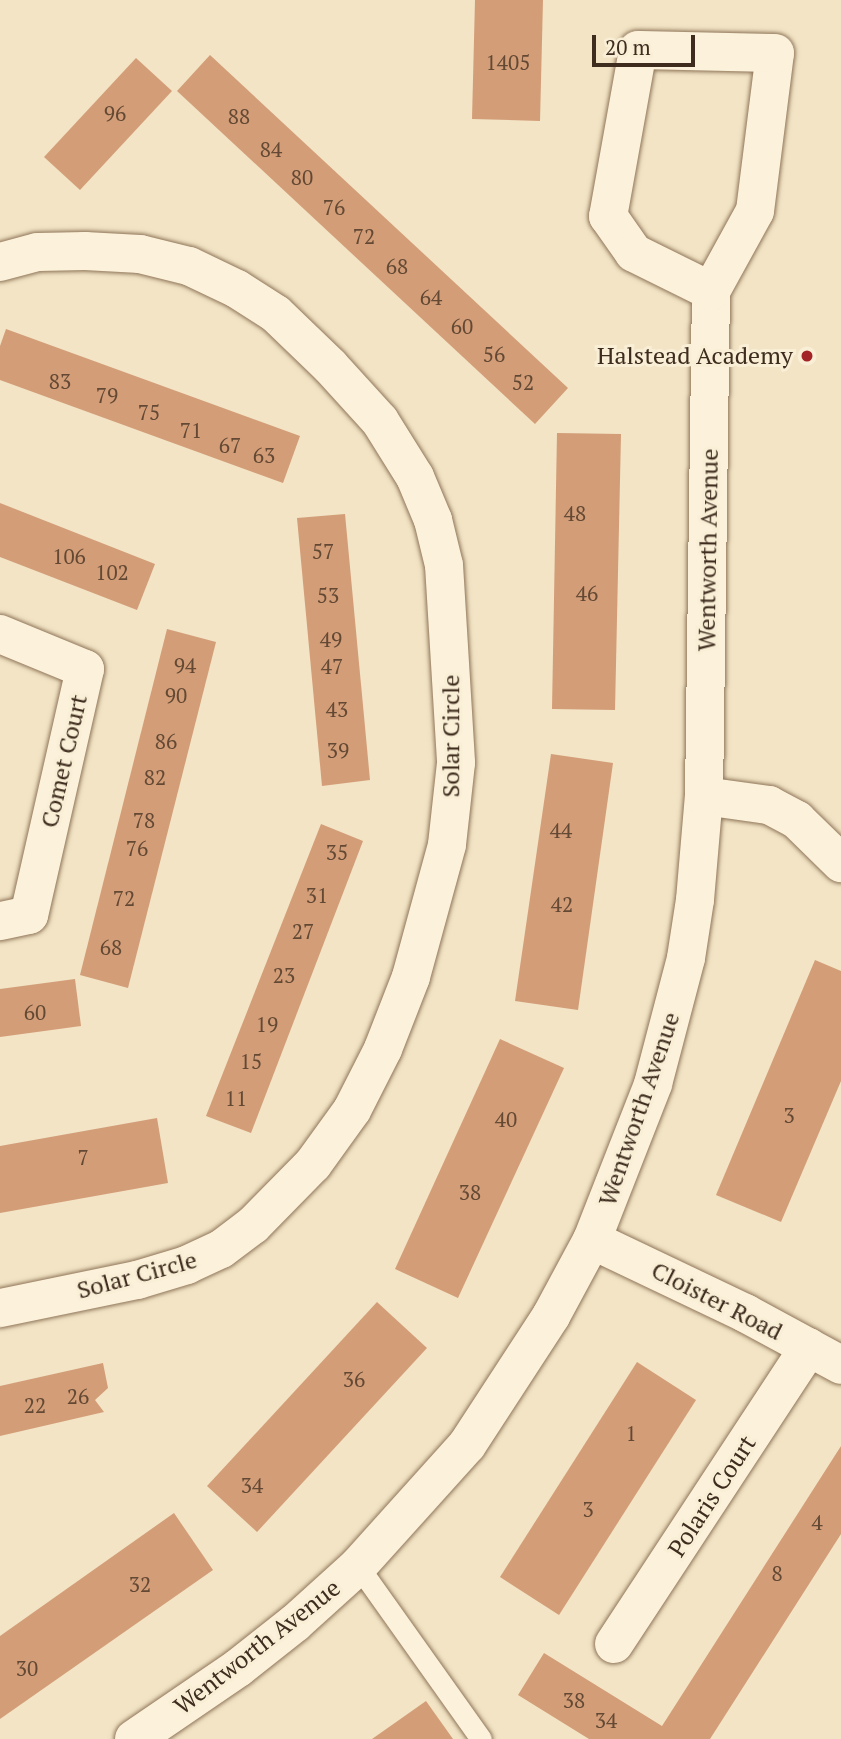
<!DOCTYPE html>
<style>
body{margin:0}
#map{position:relative;width:841px;height:1739px;overflow:hidden;background:#f2e4c5;font-family:"PT Serif",serif}
div>[style]{position:absolute}
.building>*{inset:0;background:#d39d78}
.roads{filter:drop-shadow(0 0 2px #8f7559) drop-shadow(0 0 2px #8f7559)}
.lane>*{height:21px;margin:-10.5px;padding:0 10.5px;transform-origin:10.5px;border-radius:10.5px;background:#fcf1da}
.street>*{height:38px;margin:-19px;padding:0 19px;transform-origin:19px;border-radius:19px;background:#fcf1da}
.dots>*{width:19px;height:19px;translate:-50% -50%;box-sizing:border-box;border:4px solid #f9eed6;border-radius:50%}
span{translate:-50% -50%;white-space:nowrap;text-align:center;line-height:1.15;-webkit-text-stroke:6px #f9eed6;paint-order:stroke}
.number-label{font-size:21px;color:#634934}
.number-label span{-webkit-text-stroke-width:0}
.poi-label{font-size:24px;color:#3e2d1e}
.right{translate:-100% -50%;text-align:right}
.street-label{font-size:24px;color:#3e2d1e}
.scale{position:absolute;left:592px;top:35px;width:103px;height:32px;box-sizing:border-box;border:4px solid #3e2d1e;border-top:0;padding-left:9px;font-size:21px;line-height:24px;white-space:nowrap;color:#3e2d1e;-webkit-text-stroke:5px #f9eed6;paint-order:stroke}
</style>
<div id="map">
<div class="building">
<i style="clip-path:polygon(475px 0,543px 0,540px 121px,472px 119px)"></i>
<i style="clip-path:polygon(210px 55px,568px 388px,535px 424px,177px 91px)"></i>
<i style="clip-path:polygon(136px 58px,172px 91px,80px 190px,44px 157px)"></i>
<i style="clip-path:polygon(6px 329px,300px 436px,283px 483px,0 380px,0 346px)"></i>
<i style="clip-path:polygon(557px 433px,621px 434px,615px 710px,552px 709px)"></i>
<i style="clip-path:polygon(0 503px,155px 564px,137px 610px,0 557px)"></i>
<i style="clip-path:polygon(345px 514px,370px 780px,322px 786px,297px 518px)"></i>
<i style="clip-path:polygon(167px 629px,216px 642px,128px 988px,80px 975px)"></i>
<i style="clip-path:polygon(551px 754px,613px 763px,578px 1010px,515px 1001px)"></i>
<i style="clip-path:polygon(321px 824px,363px 841px,251px 1133px,206px 1116px)"></i>
<i style="clip-path:polygon(815px 960px,841px 971px,841px 1081px,781px 1222px,716px 1195px)"></i>
<i style="clip-path:polygon(75px 979px,81px 1026px,0 1037px,0 989px)"></i>
<i style="clip-path:polygon(500px 1039px,564px 1068px,458px 1298px,395px 1269px)"></i>
<i style="clip-path:polygon(157px 1118px,168px 1183px,0 1213px,0 1146px)"></i>
<i style="clip-path:polygon(377px 1302px,427px 1348px,257px 1532px,207px 1486px)"></i>
<i style="clip-path:polygon(637px 1362px,696px 1400px,559px 1615px,500px 1577px)"></i>
<i style="clip-path:polygon(103px 1363px,108px 1388px,95px 1400px,104px 1412px,0 1436px,0 1386px)"></i>
<i style="clip-path:polygon(841px 1446px,841px 1534px,710px 1739px,589px 1739px,518px 1695px,544px 1653px,662px 1726px)"></i>
<i style="clip-path:polygon(174px 1513px,213px 1570px,0 1719px,0 1636px)"></i>
<i style="clip-path:polygon(426px 1701px,453px 1739px,372px 1739px)"></i>
</div>
<div class="roads">
<div class="lane">
<i style="left:358px;top:1566px;width:212px;rotate:54.6deg"></i>
</div>
<div class="street">
<i style="left:0;top:262px;width:39px;rotate:-15deg"></i>
<i style="left:38px;top:252px;width:47px;rotate:-1.2deg"></i>
<i style="left:85px;top:251px;width:55px;rotate:3.1deg"></i>
<i style="left:140px;top:254px;width:50px;rotate:13.8deg"></i>
<i style="left:189px;top:266px;width:53px;rotate:25.6deg"></i>
<i style="left:237px;top:289px;width:46px;rotate:32.7deg"></i>
<i style="left:276px;top:314px;width:75px;rotate:43.9deg"></i>
<i style="left:330px;top:366px;width:74px;rotate:47.7deg"></i>
<i style="left:380px;top:421px;width:66px;rotate:58deg"></i>
<i style="left:415px;top:477px;width:47px;rotate:67.3deg"></i>
<i style="left:433px;top:520px;width:46px;rotate:76.3deg"></i>
<i style="left:444px;top:565px;width:198px;rotate:86.5deg"></i>
<i style="left:456px;top:763px;width:82px;rotate:96.3deg"></i>
<i style="left:447px;top:845px;width:137px;rotate:105.3deg"></i>
<i style="left:411px;top:977px;width:77px;rotate:111.3deg"></i>
<i style="left:383px;top:1049px;width:68px;rotate:116.9deg"></i>
<i style="left:352px;top:1110px;width:67px;rotate:125.8deg"></i>
<i style="left:313px;top:1164px;width:86px;rotate:134.5deg"></i>
<i style="left:253px;top:1225px;width:40px;rotate:143deg"></i>
<i style="left:221px;top:1249px;width:38px;rotate:155deg"></i>
<i style="left:187px;top:1265px;width:52px;rotate:163.3deg"></i>
<i style="left:137px;top:1280px;width:140px;rotate:168.4deg"></i>
<i style="left:0;top:634px;width:92px;rotate:22.4deg"></i>
<i style="left:85px;top:669px;width:252px;rotate:102.8deg"></i>
<i style="left:29px;top:915px;width:30px;rotate:168deg"></i>
<i style="left:704px;top:796px;width:66px;rotate:7.9deg"></i>
<i style="left:769px;top:805px;width:32px;rotate:28deg"></i>
<i style="left:797px;top:820px;width:62px;rotate:44.3deg"></i>
<i style="left:592px;top:1240px;width:170px;rotate:25.5deg"></i>
<i style="left:745px;top:1313px;width:109px;rotate:28.4deg"></i>
<i style="left:614px;top:1644px;width:355px;rotate:-56.7deg"></i>
<i style="left:134px;top:1739px;width:126px;rotate:-34.3deg"></i>
<i style="left:238px;top:1668px;width:73px;rotate:-38.3deg"></i>
<i style="left:295px;top:1623px;width:85px;rotate:-42.1deg"></i>
<i style="left:358px;top:1566px;width:163px;rotate:-48deg"></i>
<i style="left:467px;top:1445px;width:154px;rotate:-56.9deg"></i>
<i style="left:551px;top:1316px;width:86px;rotate:-61.7deg"></i>
<i style="left:592px;top:1240px;width:168px;rotate:-68.6deg"></i>
<i style="left:653px;top:1084px;width:130px;rotate:-75.3deg"></i>
<i style="left:686px;top:958px;width:59px;rotate:-81.2deg"></i>
<i style="left:695px;top:900px;width:104px;rotate:-85.1deg"></i>
<i style="left:704px;top:796px;width:505px;rotate:-89.21deg"></i>
<i style="left:711px;top:291px;width:91px;rotate:-61.2deg"></i>
<i style="left:755px;top:211px;width:159px;rotate:-82.8deg"></i>
<i style="left:775px;top:53px;width:137px;rotate:-178.7deg"></i>
<i style="left:638px;top:50px;width:169px;rotate:100.2deg"></i>
<i style="left:608px;top:216px;width:45px;rotate:54.9deg"></i>
<i style="left:634px;top:253px;width:86px;rotate:26.3deg"></i>
</div>
</div>
<div class="dots">
<i style="left:807px;top:356px;background:#a32426"></i>
</div>
<div class="number-label">
<span style="left:508px;top:62px">1405</span>
<span style="left:115px;top:113px">96</span>
<span style="left:239px;top:116px">88</span>
<span style="left:271px;top:149px">84</span>
<span style="left:302px;top:177px">80</span>
<span style="left:334px;top:207px">76</span>
<span style="left:364px;top:236px">72</span>
<span style="left:397px;top:266px">68</span>
<span style="left:431px;top:297px">64</span>
<span style="left:462px;top:326px">60</span>
<span style="left:494px;top:354px">56</span>
<span style="left:60px;top:381px">83</span>
<span style="left:523px;top:382px">52</span>
<span style="left:107px;top:395px">79</span>
<span style="left:149px;top:412px">75</span>
<span style="left:191px;top:430px">71</span>
<span style="left:230px;top:445px">67</span>
<span style="left:264px;top:455px">63</span>
<span style="left:575px;top:513px">48</span>
<span style="left:323px;top:551px">57</span>
<span style="left:69px;top:556px">106</span>
<span style="left:112px;top:572px">102</span>
<span style="left:587px;top:593px">46</span>
<span style="left:328px;top:595px">53</span>
<span style="left:331px;top:639px">49</span>
<span style="left:185px;top:665px">94</span>
<span style="left:332px;top:666px">47</span>
<span style="left:176px;top:695px">90</span>
<span style="left:337px;top:709px">43</span>
<span style="left:166px;top:741px">86</span>
<span style="left:338px;top:750px">39</span>
<span style="left:155px;top:777px">82</span>
<span style="left:144px;top:820px">78</span>
<span style="left:561px;top:830px">44</span>
<span style="left:137px;top:848px">76</span>
<span style="left:337px;top:852px">35</span>
<span style="left:317px;top:895px">31</span>
<span style="left:124px;top:898px">72</span>
<span style="left:562px;top:904px">42</span>
<span style="left:303px;top:931px">27</span>
<span style="left:111px;top:947px">68</span>
<span style="left:284px;top:975px">23</span>
<span style="left:35px;top:1012px">60</span>
<span style="left:267px;top:1024px">19</span>
<span style="left:251px;top:1061px">15</span>
<span style="left:236px;top:1098px">11</span>
<span style="left:789px;top:1115px">3</span>
<span style="left:506px;top:1119px">40</span>
<span style="left:83px;top:1157px">7</span>
<span style="left:470px;top:1192px">38</span>
<span style="left:354px;top:1379px">36</span>
<span style="left:78px;top:1396px">26</span>
<span style="left:35px;top:1405px">22</span>
<span style="left:631px;top:1433px">1</span>
<span style="left:252px;top:1485px">34</span>
<span style="left:588px;top:1509px">3</span>
<span style="left:817px;top:1522px">4</span>
<span style="left:777px;top:1573px">8</span>
<span style="left:140px;top:1584px">32</span>
<span style="left:27px;top:1668px">30</span>
<span style="left:574px;top:1700px">38</span>
<span style="left:606px;top:1720px">34</span>
</div>
<div class="poi-label">
<span class="right" style="left:793px;top:356px">Halstead Academy</span>
</div>
<div class="street-label">
<span style="left:708px;top:550px;rotate:-89deg">Wentworth Avenue</span>
<span style="left:451px;top:736px;rotate:-90deg">Solar Circle</span>
<span style="left:64px;top:761px;rotate:-77deg">Comet Court</span>
<span style="left:639px;top:1109px;rotate:-71deg">Wentworth Avenue</span>
<span style="left:137px;top:1275px;rotate:-15deg">Solar Circle</span>
<span style="left:717px;top:1301px;rotate:27deg">Cloister Road</span>
<span style="left:712px;top:1496px;rotate:-57deg">Polaris Court</span>
<span style="left:257px;top:1647px;rotate:-38deg">Wentworth Avenue</span>
</div>
<div class="scale">20 m</div>
</div>
